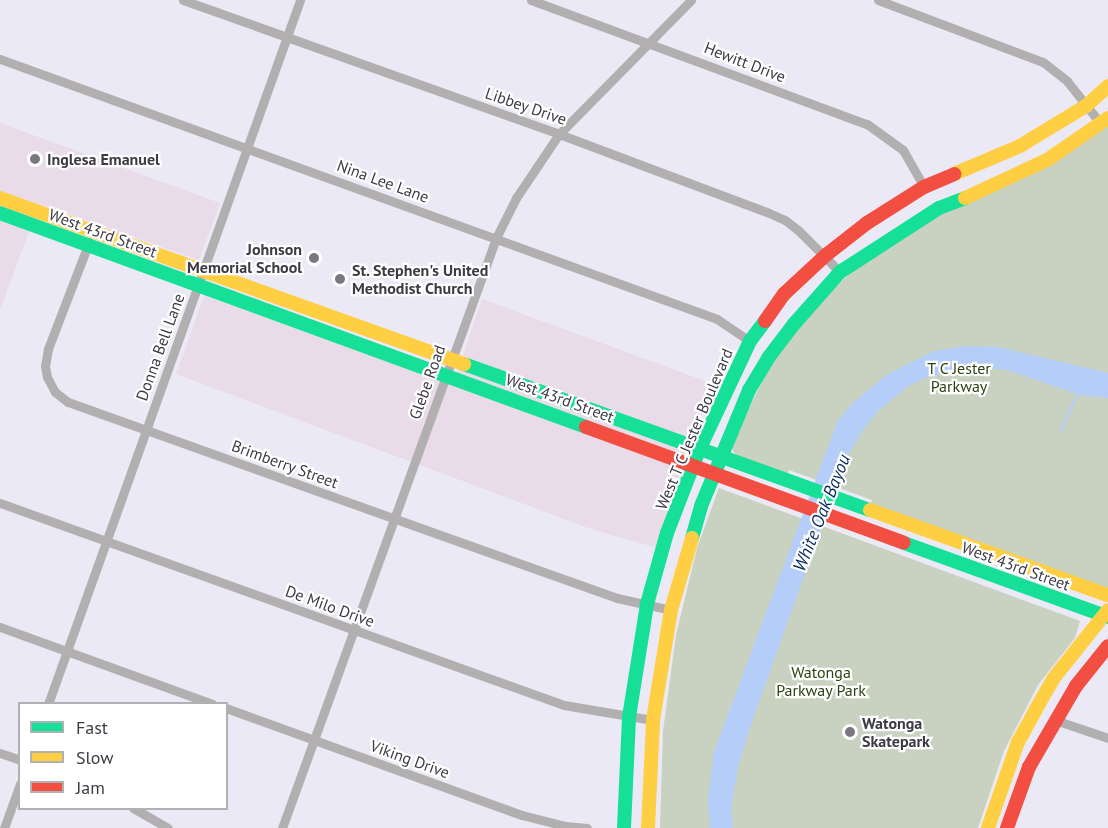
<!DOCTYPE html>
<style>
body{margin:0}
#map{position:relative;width:1108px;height:828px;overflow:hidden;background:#ece9f6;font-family:"PT Sans",sans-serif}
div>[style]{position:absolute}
.commercial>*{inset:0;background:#e9dce8}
.green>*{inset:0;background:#c9d1c0}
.water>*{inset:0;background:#b4cef9}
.stream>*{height:2px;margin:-1px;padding:0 1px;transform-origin:1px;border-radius:1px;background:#b4cef9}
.street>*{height:9px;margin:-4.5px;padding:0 4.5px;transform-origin:4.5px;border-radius:4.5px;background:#b2afb1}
.fast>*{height:14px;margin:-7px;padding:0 7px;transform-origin:7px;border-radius:7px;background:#16e098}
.slow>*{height:14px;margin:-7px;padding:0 7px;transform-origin:7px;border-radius:7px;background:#ffcf43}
.jam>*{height:14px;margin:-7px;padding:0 7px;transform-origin:7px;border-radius:7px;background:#f24e42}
.dots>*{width:16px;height:16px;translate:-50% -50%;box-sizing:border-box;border:3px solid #fff;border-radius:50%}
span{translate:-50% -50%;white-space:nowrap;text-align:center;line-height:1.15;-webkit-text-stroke:4.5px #fff;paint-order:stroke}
.street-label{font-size:16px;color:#3d3a44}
.poi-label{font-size:16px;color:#3d3a44;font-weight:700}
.left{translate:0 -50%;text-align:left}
.right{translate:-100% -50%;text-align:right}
.park-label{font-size:16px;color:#304011}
.water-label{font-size:18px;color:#052a5a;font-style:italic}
.legend{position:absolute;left:18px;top:702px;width:210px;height:108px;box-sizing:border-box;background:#fff;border:2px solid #b1b0b4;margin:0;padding:8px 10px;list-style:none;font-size:18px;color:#3d3a44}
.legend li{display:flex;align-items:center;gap:12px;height:30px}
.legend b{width:30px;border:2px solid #b1b0b4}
</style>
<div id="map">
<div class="commercial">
<i style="clip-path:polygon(0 123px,220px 203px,199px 260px,39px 204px,0 310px)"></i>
<i style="clip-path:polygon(204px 296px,453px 385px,482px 299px,716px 385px,692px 437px,657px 548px,588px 528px,176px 374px)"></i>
</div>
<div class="green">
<i style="clip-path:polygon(1108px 124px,1108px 589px,871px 504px,872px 500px,789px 470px,788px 474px,738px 457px,733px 451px,732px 444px,767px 371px,789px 339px,827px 295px,855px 269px,901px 236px)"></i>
<i style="clip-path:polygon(719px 488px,1080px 621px,1075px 638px,1038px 685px,1004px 751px,978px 828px,660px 828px,663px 731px,676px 635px,697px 548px)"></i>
</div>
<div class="water">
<i style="clip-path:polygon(966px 346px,998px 347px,1108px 373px,1108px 398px,1080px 395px,1007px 370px,974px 367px,927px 377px,907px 387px,877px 412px,861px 433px,847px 457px,750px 727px,738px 767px,731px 808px,733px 828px,710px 828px,708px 799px,714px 752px,838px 420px,854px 402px,888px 374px,934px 351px)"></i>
</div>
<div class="stream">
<i style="left:1061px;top:431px;width:42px;rotate:-65.9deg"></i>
</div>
<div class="street">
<i style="left:183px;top:0;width:399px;rotate:19.6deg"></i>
<i style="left:559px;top:134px;width:224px;rotate:20.6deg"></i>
<i style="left:769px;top:213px;width:17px;rotate:24deg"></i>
<i style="left:785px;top:220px;width:16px;rotate:38deg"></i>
<i style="left:798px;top:230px;width:59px;rotate:45deg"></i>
<i style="left:531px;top:0;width:358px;rotate:20.3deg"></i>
<i style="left:867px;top:124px;width:44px;rotate:35.8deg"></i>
<i style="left:903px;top:150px;width:43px;rotate:60.4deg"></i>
<i style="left:878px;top:0;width:176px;rotate:20.6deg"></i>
<i style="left:1043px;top:62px;width:31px;rotate:38deg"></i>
<i style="left:1067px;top:81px;width:55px;rotate:51.7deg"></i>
<i style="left:0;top:59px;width:763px;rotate:19.93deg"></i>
<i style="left:717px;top:319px;width:40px;rotate:34deg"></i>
<i style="left:89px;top:242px;width:115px;rotate:111deg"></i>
<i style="left:48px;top:349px;width:17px;rotate:100deg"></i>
<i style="left:45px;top:366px;width:11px;rotate:80deg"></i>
<i style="left:47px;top:377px;width:17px;rotate:62deg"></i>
<i style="left:55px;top:392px;width:16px;rotate:38deg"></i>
<i style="left:68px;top:402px;width:583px;rotate:19.65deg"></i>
<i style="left:617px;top:598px;width:55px;rotate:12.5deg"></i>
<i style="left:0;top:503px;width:599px;rotate:19.71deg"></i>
<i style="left:564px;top:705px;width:90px;rotate:9.6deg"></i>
<i style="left:0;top:627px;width:226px;rotate:19.9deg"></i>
<i style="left:48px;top:704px;width:748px;rotate:-70.3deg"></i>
<i style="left:226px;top:708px;width:315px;rotate:19.9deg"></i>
<i style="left:522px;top:815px;width:44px;rotate:14.3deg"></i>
<i style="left:565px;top:826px;width:22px;rotate:5deg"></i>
<i style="left:1055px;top:720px;width:56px;rotate:18.8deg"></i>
<i style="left:0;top:753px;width:21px;rotate:19deg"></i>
<i style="left:133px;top:808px;width:40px;rotate:29.7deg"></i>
<i style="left:4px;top:828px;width:47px;rotate:-70deg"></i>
<i style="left:282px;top:828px;width:628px;rotate:-70.06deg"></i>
<i style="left:496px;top:238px;width:45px;rotate:-63.4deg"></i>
<i style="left:516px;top:198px;width:77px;rotate:-56.1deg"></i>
<i style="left:559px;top:134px;width:188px;rotate:-45.4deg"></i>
</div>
<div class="fast">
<i style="left:0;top:213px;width:624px;rotate:20.06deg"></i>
<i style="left:464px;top:364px;width:431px;rotate:19.8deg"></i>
<i style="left:692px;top:538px;width:33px;rotate:-74deg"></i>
<i style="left:701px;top:506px;width:126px;rotate:-67.5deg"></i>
<i style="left:749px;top:390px;width:37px;rotate:-59deg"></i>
<i style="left:768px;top:358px;width:43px;rotate:-52.6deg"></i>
<i style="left:794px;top:324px;width:69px;rotate:-48.5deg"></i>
<i style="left:840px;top:272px;width:118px;rotate:-32.9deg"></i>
<i style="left:939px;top:208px;width:28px;rotate:-21deg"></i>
<i style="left:904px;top:543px;width:217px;rotate:19.9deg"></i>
<i style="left:624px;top:828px;width:111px;rotate:-87.4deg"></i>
<i style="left:629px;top:717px;width:114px;rotate:-80.9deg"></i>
<i style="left:647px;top:604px;width:74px;rotate:-74.3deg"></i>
<i style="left:667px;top:533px;width:89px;rotate:-68.9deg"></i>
<i style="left:699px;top:450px;width:120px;rotate:-64.9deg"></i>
<i style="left:750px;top:341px;width:25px;rotate:-53deg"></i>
</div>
<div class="slow">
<i style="left:954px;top:174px;width:72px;rotate:-23deg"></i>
<i style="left:1020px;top:146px;width:77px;rotate:-31.2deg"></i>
<i style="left:1086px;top:106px;width:30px;rotate:-42deg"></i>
<i style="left:0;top:198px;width:493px;rotate:19.7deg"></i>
<i style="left:965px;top:198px;width:90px;rotate:-24.9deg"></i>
<i style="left:1047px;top:160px;width:74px;rotate:-34.5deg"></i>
<i style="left:870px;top:510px;width:253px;rotate:19.7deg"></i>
<i style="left:648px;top:828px;width:108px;rotate:-87.3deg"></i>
<i style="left:653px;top:720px;width:111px;rotate:-80.7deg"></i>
<i style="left:671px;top:610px;width:75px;rotate:-73.7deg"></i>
<i style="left:988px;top:828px;width:91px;rotate:-70.8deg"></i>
<i style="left:1018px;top:742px;width:38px;rotate:-61deg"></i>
<i style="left:1036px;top:709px;width:34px;rotate:-60deg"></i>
<i style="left:1053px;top:679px;width:88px;rotate:-51.4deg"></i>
</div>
<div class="jam">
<i style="left:765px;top:321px;width:33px;rotate:-55deg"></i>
<i style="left:784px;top:294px;width:57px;rotate:-42.9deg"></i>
<i style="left:826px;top:255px;width:52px;rotate:-38deg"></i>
<i style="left:867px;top:223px;width:67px;rotate:-32.3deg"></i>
<i style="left:924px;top:187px;width:33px;rotate:-23deg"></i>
<i style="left:586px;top:427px;width:338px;rotate:20deg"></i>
<i style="left:1007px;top:828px;width:65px;rotate:-70.2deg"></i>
<i style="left:1029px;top:767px;width:94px;rotate:-59.9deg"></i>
<i style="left:1076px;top:686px;width:51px;rotate:-51.3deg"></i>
</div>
<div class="dots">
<i style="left:35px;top:159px;background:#7a7782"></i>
<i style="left:314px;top:258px;background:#7a7782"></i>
<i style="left:340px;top:279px;background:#7a7782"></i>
<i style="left:850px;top:732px;background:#7a7782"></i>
</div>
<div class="street-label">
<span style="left:745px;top:62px;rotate:21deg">Hewitt Drive</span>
<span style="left:526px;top:106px;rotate:19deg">Libbey Drive</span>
<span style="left:383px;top:181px;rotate:20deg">Nina Lee Lane</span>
<span style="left:103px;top:233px;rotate:20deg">West 43rd Street</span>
<span style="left:160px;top:347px;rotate:-70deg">Donna Bell Lane</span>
<span style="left:427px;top:382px;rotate:-70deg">Glebe Road</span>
<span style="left:560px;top:398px;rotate:20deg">West 43rd Street</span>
<span style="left:694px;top:429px;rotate:-67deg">West T C Jester Boulevard</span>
<span style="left:285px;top:464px;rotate:20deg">Brimberry Street</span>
<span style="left:1016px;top:566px;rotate:20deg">West 43rd Street</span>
<span style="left:330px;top:606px;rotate:20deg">De Milo Drive</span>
<span style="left:410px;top:759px;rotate:20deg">Viking Drive</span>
</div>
<div class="poi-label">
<span class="left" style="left:47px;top:159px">Inglesa Emanuel</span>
<span class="right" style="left:302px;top:258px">Johnson<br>Memorial School</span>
<span class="left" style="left:352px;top:279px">St. Stephen's United<br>Methodist Church</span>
<span class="left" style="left:862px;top:732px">Watonga<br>Skatepark</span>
</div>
<div class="park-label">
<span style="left:959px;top:377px">T C Jester<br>Parkway</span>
<span style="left:821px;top:681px">Watonga<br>Parkway Park</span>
</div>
<div class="water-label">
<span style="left:822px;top:513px;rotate:-68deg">White Oak Bayou</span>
</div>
<ul class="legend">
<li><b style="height:8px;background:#16e098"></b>Fast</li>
<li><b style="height:8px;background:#ffcf43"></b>Slow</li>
<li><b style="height:8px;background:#f24e42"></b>Jam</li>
</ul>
</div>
